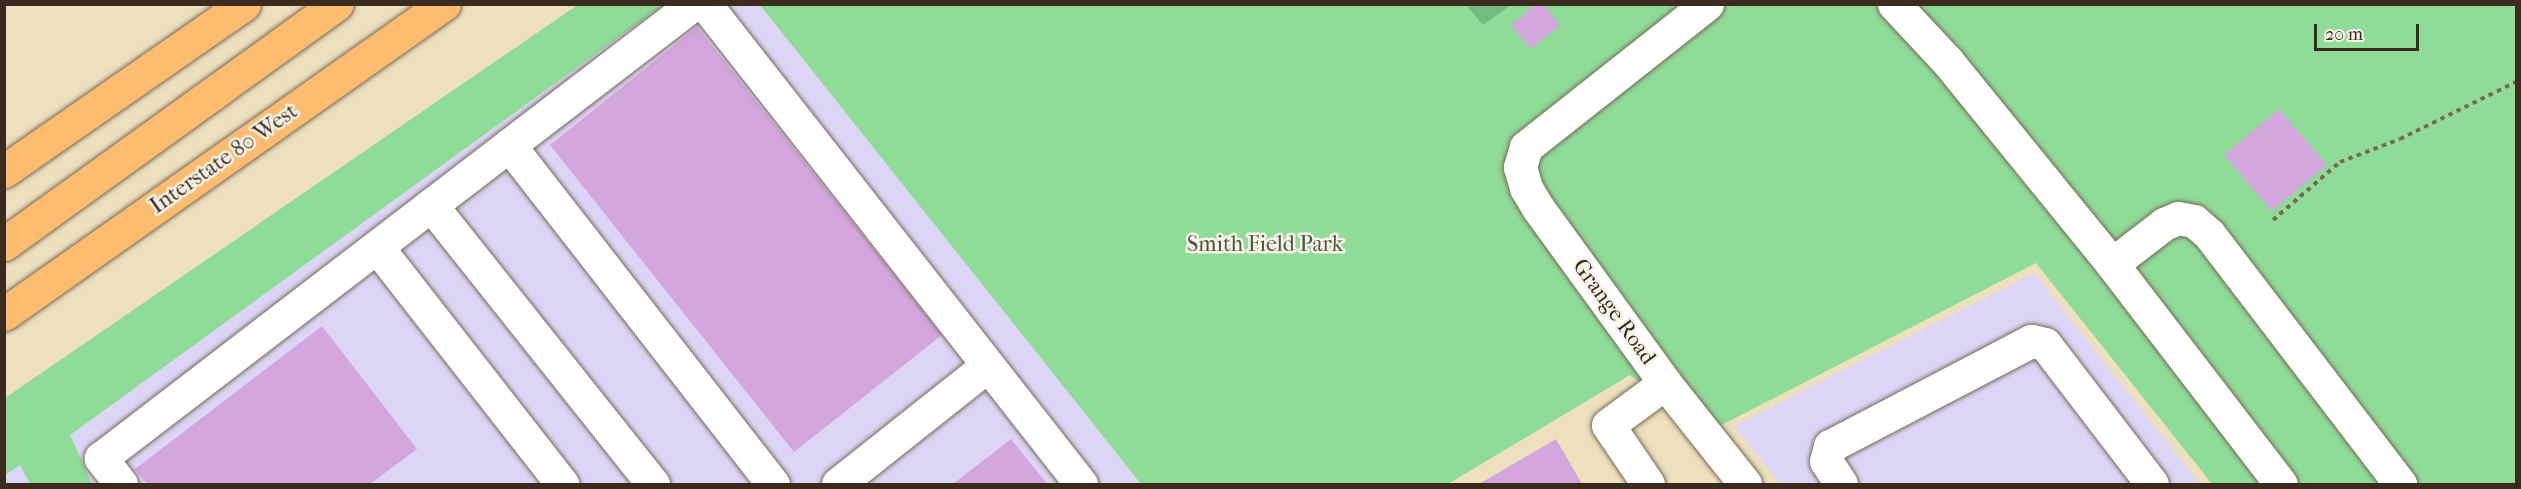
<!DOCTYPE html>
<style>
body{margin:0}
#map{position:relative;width:2521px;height:489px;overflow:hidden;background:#ede0bf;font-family:"IM FELL French Canon",serif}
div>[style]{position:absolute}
.built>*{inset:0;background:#ddd5f6}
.green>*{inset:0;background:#8fdc99}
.forest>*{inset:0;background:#73bc81}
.building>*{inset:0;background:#d3a7dd}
.path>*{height:4px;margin-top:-2px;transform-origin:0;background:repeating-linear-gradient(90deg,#796a56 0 4.5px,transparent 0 9px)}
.roads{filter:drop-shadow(0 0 2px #796a56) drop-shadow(0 0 2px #796a56)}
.minor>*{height:33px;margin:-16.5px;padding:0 16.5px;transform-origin:16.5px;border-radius:16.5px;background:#fff}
.highway>*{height:33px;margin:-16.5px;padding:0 16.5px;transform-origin:16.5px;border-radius:16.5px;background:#fdbc70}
span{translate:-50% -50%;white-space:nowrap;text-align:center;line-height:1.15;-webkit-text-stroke:5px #f7f3e8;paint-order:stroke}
.street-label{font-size:22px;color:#3b2a1e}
.park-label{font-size:22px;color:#50563d}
.frame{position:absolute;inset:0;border:6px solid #3b2a1e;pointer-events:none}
.scale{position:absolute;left:2314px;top:24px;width:105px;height:27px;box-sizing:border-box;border:3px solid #3b2a1e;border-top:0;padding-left:8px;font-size:18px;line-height:21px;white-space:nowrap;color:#3b2a1e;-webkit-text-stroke:4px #f7f3e8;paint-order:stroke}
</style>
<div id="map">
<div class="built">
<i style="clip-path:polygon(760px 4px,1141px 484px,92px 484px,69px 435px,663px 5px)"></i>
<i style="clip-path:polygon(2034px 273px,2200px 484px,1780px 484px,1734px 426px)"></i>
<i style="clip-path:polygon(20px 465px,30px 484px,5px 484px,4px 475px)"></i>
</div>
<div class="green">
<i style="clip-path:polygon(579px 4px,663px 5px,70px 435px,92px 484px,30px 484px,20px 465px,5px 475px,5px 398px)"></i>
<i style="clip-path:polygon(760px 5px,2516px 5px,2516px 484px,2212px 484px,2036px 263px,1706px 433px,1630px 375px,1448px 484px,1141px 484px)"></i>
</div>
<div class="forest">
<i style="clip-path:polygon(1466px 5px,1511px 5px,1483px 25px)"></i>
</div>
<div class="building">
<i style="clip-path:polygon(1536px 4px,1543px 4px,1560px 25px,1531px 49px,1511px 25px)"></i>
<i style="clip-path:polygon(697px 27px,942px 335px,794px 452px,550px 145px)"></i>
<i style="clip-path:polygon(2279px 109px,2327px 165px,2272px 211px,2224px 155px)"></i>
<i style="clip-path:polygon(322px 326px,417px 449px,370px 484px,147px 484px,135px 469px)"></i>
<i style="clip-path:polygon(1011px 439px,1047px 484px,953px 484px)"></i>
<i style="clip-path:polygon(1556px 439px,1582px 484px,1479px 484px)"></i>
</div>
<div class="path">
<i style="left:2273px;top:220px;width:89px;rotate:-40.9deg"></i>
<i style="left:2340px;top:162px;width:64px;rotate:-21deg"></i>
<i style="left:2400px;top:139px;width:129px;rotate:-26.2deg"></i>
</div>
<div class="roads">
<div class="minor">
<i style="left:705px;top:4px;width:610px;rotate:51.93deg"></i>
<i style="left:1707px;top:4px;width:231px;rotate:141.7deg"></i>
<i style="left:1526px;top:147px;width:21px;rotate:107deg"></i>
<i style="left:1520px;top:167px;width:22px;rotate:74deg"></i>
<i style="left:1526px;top:188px;width:23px;rotate:59deg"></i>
<i style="left:1538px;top:208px;width:216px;rotate:54deg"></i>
<i style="left:1665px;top:383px;width:129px;rotate:51.6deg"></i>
<i style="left:1894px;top:4px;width:79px;rotate:47deg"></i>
<i style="left:1948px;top:62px;width:260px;rotate:50.9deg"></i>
<i style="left:2112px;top:264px;width:277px;rotate:52.5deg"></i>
<i style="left:509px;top:145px;width:430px;rotate:52.1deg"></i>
<i style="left:431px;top:205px;width:357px;rotate:51.5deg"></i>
<i style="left:377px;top:247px;width:301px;rotate:52deg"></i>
<i style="left:2112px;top:264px;width:66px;rotate:-37.6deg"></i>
<i style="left:2164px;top:224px;width:15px;rotate:-23deg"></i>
<i style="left:2178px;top:218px;width:16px;rotate:11deg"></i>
<i style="left:2194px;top:221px;width:20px;rotate:41deg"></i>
<i style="left:2209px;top:234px;width:315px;rotate:52.6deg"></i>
<i style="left:121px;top:484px;width:33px;rotate:-128deg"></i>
<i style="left:101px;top:458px;width:746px;rotate:-37.48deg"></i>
<i style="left:838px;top:484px;width:190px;rotate:-38.4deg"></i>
<i style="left:1648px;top:484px;width:71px;rotate:-124.1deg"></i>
<i style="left:1608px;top:425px;width:71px;rotate:-36.4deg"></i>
<i style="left:1841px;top:484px;width:27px;rotate:-123deg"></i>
<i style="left:1826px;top:461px;width:16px;rotate:-75deg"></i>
<i style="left:1830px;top:446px;width:227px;rotate:-27.6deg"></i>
<i style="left:2031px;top:341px;width:14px;rotate:12deg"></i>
<i style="left:2045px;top:344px;width:176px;rotate:52.6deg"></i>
</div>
<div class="highway">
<i style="left:4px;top:171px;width:292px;rotate:-34.8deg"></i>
<i style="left:4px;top:244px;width:410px;rotate:-35.8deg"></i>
<i style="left:4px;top:314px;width:538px;rotate:-35.17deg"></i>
</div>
</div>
<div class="street-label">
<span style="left:224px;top:159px;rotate:-35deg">Interstate 80 West</span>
<span style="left:1614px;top:312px;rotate:54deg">Grange Road</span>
</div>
<div class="park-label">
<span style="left:1265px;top:245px">Smith Field Park</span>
</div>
<div class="frame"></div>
<div class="scale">20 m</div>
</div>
